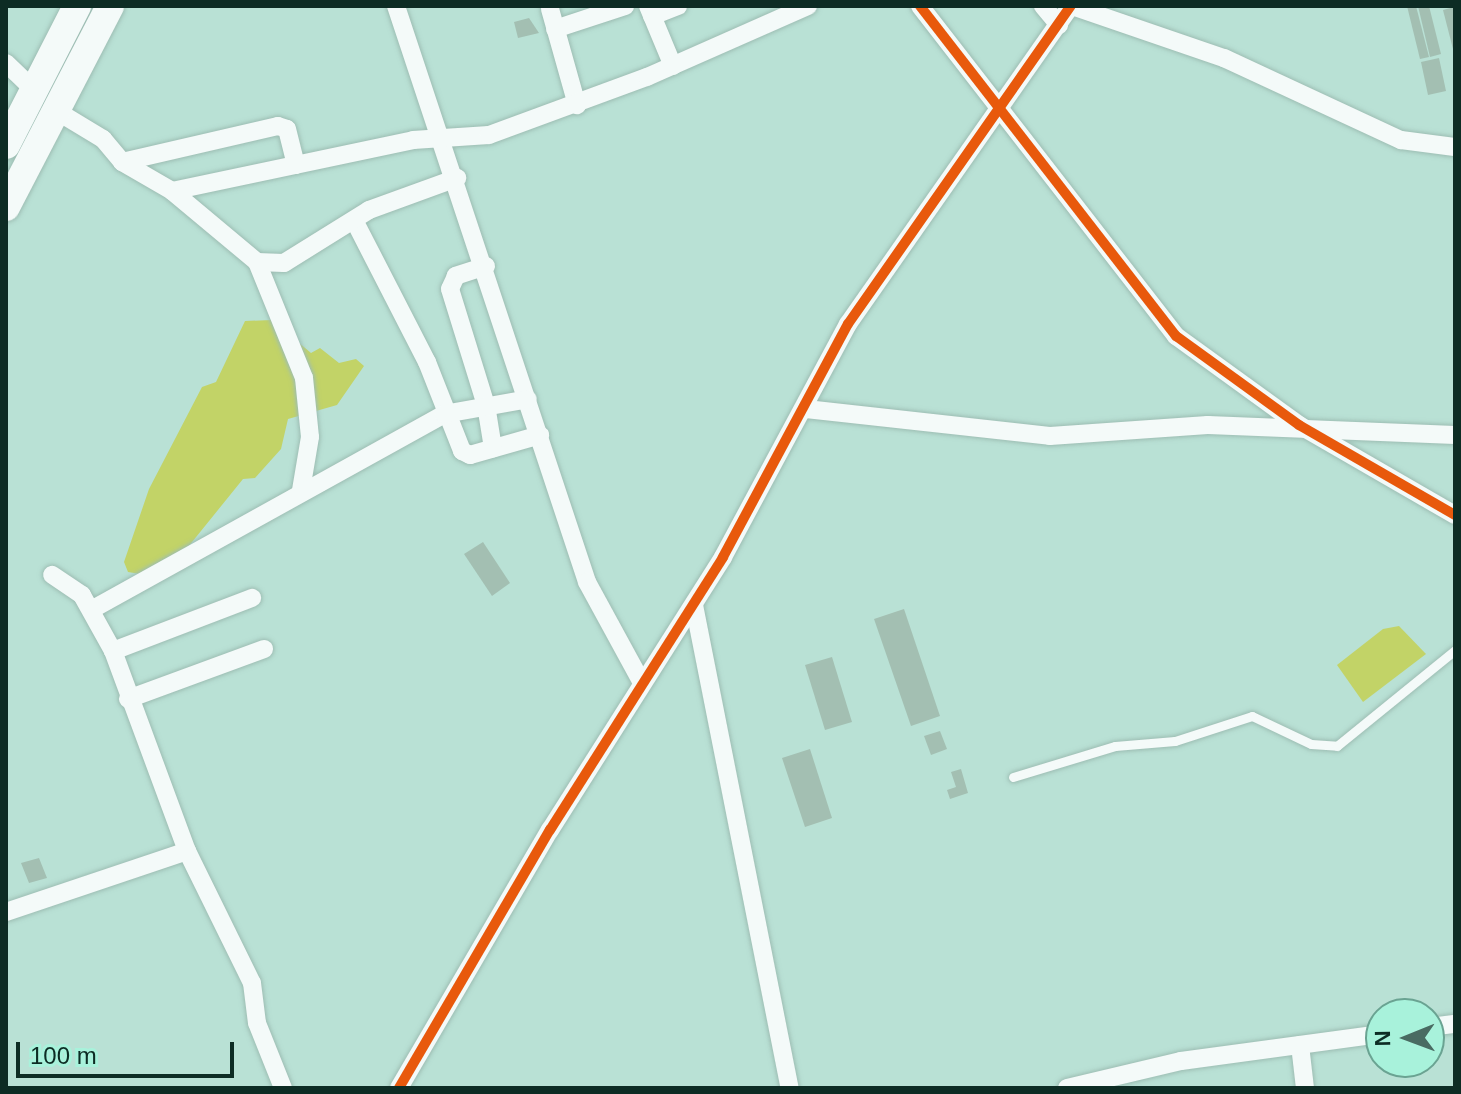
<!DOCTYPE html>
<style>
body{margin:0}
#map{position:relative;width:1461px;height:1094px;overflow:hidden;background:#b9e1d5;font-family:Arial,sans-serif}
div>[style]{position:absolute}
.water>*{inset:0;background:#c2d367}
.building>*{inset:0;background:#a3bfb2}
.roads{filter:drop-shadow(0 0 2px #9dbdb3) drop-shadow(0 0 2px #9dbdb3)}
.lane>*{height:9px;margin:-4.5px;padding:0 4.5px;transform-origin:4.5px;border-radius:4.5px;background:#f4faf9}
.street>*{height:18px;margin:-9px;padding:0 9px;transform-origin:9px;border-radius:9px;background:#f4faf9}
.primary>*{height:28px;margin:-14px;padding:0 14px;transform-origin:14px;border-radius:14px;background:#f4faf9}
.cycleway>*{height:10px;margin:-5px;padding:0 5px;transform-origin:5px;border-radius:5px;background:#e8590c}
span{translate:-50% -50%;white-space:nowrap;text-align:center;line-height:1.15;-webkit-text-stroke:8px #a8f2db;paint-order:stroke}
.frame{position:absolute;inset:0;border:8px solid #0d2c24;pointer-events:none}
.north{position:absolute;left:1365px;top:998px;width:80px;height:80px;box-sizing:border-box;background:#a8f2db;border:2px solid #6aa392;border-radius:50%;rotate:269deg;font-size:22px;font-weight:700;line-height:32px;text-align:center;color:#0d2c24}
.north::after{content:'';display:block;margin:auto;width:28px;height:36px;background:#496b62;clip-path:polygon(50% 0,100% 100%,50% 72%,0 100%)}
.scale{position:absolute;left:16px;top:1042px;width:218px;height:36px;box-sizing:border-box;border:4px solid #0d2c24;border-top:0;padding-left:10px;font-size:24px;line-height:28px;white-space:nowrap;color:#0d2c24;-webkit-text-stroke:6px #a8f2db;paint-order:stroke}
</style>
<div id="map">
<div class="water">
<i style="clip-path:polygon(272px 320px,311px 353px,320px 348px,339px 363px,356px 359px,364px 366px,337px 405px,288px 419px,281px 449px,255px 478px,243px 479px,184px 552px,140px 574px,128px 572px,124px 562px,149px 489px,202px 387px,216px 382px,245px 321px)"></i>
<i style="clip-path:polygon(1399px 626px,1426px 654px,1363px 702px,1337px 665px,1383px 629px)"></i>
</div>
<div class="building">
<i style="clip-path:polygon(1407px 6px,1416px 6px,1429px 57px,1420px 59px)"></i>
<i style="clip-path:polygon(1418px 6px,1429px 6px,1441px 54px,1430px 57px)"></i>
<i style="clip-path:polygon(1454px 7px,1455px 13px,1454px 53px,1443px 10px)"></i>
<i style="clip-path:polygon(529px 18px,539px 33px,518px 38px,514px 22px)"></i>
<i style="clip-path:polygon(1439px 58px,1446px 91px,1428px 95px,1421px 62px)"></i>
<i style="clip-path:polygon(483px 542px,510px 583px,492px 596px,464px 554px)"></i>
<i style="clip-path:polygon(904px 609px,940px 716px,911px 726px,874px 619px)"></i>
<i style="clip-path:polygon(832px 657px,852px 722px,825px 730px,805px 665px)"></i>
<i style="clip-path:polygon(940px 731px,947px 749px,931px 755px,924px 736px)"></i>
<i style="clip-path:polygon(810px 749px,832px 818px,805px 827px,782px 758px)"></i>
<i style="clip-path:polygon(961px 769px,968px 793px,950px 799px,947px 790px,956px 787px,951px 772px)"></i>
<i style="clip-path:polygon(39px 858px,47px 878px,29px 883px,21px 863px)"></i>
</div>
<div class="roads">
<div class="lane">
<i style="left:1013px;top:777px;width:107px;rotate:-16.9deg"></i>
<i style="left:1115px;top:746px;width:60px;rotate:-4.8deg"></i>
<i style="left:1175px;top:741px;width:81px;rotate:-18deg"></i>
<i style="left:1252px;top:716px;width:65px;rotate:25.4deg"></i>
<i style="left:1311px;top:744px;width:26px;rotate:4deg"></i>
<i style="left:1337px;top:746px;width:152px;rotate:-39.1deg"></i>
</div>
<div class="street">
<i style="left:396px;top:6px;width:607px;rotate:71.65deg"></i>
<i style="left:587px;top:582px;width:113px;rotate:61.4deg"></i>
<i style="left:648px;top:6px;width:65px;rotate:67.4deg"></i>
<i style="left:920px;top:6px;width:418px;rotate:52.2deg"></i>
<i style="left:1176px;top:336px;width:152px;rotate:35.9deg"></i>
<i style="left:1299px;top:425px;width:180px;rotate:30deg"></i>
<i style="left:1043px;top:6px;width:25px;rotate:50deg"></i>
<i style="left:1072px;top:6px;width:161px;rotate:18.9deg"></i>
<i style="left:1224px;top:58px;width:195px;rotate:24.9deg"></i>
<i style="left:1401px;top:140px;width:54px;rotate:7.4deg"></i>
<i style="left:550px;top:9px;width:100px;rotate:74.3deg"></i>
<i style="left:652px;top:16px;width:28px;rotate:-21deg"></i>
<i style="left:555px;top:29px;width:74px;rotate:-18.2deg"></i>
<i style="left:6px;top:63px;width:39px;rotate:44deg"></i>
<i style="left:55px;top:110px;width:56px;rotate:31.1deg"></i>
<i style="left:103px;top:139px;width:30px;rotate:50deg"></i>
<i style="left:122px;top:162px;width:58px;rotate:30.1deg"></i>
<i style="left:172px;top:191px;width:111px;rotate:39.9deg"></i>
<i style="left:257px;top:262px;width:125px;rotate:67.9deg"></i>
<i style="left:304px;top:378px;width:59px;rotate:84.2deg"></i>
<i style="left:310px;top:437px;width:54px;rotate:99.6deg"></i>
<i style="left:122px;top:162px;width:160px;rotate:-13deg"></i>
<i style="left:278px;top:126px;width:9px;rotate:18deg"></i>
<i style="left:287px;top:129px;width:37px;rotate:76deg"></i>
<i style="left:172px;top:191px;width:246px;rotate:-11.9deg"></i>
<i style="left:413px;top:140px;width:76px;rotate:-3.8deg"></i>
<i style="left:489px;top:135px;width:168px;rotate:-20.2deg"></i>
<i style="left:647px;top:77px;width:176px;rotate:-23.8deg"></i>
<i style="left:354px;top:220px;width:160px;rotate:62.8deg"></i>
<i style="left:427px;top:362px;width:96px;rotate:68.5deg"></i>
<i style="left:462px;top:451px;width:9px;rotate:27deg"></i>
<i style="left:470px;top:455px;width:73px;rotate:-15.9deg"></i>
<i style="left:257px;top:262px;width:27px;rotate:2deg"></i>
<i style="left:284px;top:263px;width:100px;rotate:-31.9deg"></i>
<i style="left:369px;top:210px;width:94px;rotate:-20deg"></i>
<i style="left:486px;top:266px;width:32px;rotate:162deg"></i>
<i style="left:456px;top:276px;width:14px;rotate:115deg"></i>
<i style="left:450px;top:289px;width:121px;rotate:72.8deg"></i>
<i style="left:486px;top:405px;width:44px;rotate:80.8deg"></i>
<i style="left:806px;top:409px;width:245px;rotate:6.3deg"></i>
<i style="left:1050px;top:436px;width:158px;rotate:-4deg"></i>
<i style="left:1208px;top:425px;width:247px;rotate:2.3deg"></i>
<i style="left:694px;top:605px;width:492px;rotate:78.8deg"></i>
<i style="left:91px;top:610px;width:404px;rotate:-29deg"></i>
<i style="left:444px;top:414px;width:85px;rotate:-10.1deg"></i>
<i style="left:113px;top:651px;width:149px;rotate:-20.9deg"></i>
<i style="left:128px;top:699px;width:145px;rotate:-20.2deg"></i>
<i style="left:187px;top:851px;width:147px;rotate:63.8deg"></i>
<i style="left:252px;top:983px;width:40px;rotate:82.9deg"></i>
<i style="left:257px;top:1023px;width:70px;rotate:68.2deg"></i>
<i style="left:6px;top:912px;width:191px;rotate:-18.6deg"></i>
<i style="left:187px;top:851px;width:213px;rotate:-110.3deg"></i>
<i style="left:113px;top:651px;width:64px;rotate:-119deg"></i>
<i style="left:82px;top:595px;width:36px;rotate:-146deg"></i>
<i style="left:1429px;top:1027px;width:26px;rotate:-7deg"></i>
<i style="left:1300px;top:1045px;width:43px;rotate:83.4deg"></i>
<i style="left:399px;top:1088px;width:299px;rotate:-59.7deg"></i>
<i style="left:550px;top:830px;width:323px;rotate:-57.6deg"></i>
<i style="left:723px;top:557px;width:264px;rotate:-61.8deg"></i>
<i style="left:848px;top:324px;width:388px;rotate:-55deg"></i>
<i style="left:1067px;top:1088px;width:117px;rotate:-13.3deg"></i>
<i style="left:1181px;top:1061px;width:202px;rotate:-7.7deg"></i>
</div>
<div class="primary">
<i style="left:6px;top:145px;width:156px;rotate:-62.9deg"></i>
<i style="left:6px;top:207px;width:226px;rotate:-62.6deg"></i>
</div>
</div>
<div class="cycleway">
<i style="left:920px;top:6px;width:418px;rotate:52.2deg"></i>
<i style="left:1176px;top:336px;width:152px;rotate:35.9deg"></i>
<i style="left:1299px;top:425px;width:180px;rotate:30deg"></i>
<i style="left:399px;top:1088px;width:299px;rotate:-59.7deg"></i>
<i style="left:550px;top:830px;width:323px;rotate:-57.6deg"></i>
<i style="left:723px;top:557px;width:264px;rotate:-61.8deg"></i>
<i style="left:848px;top:324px;width:388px;rotate:-55deg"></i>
</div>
<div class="frame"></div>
<div class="north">N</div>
<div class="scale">100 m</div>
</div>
